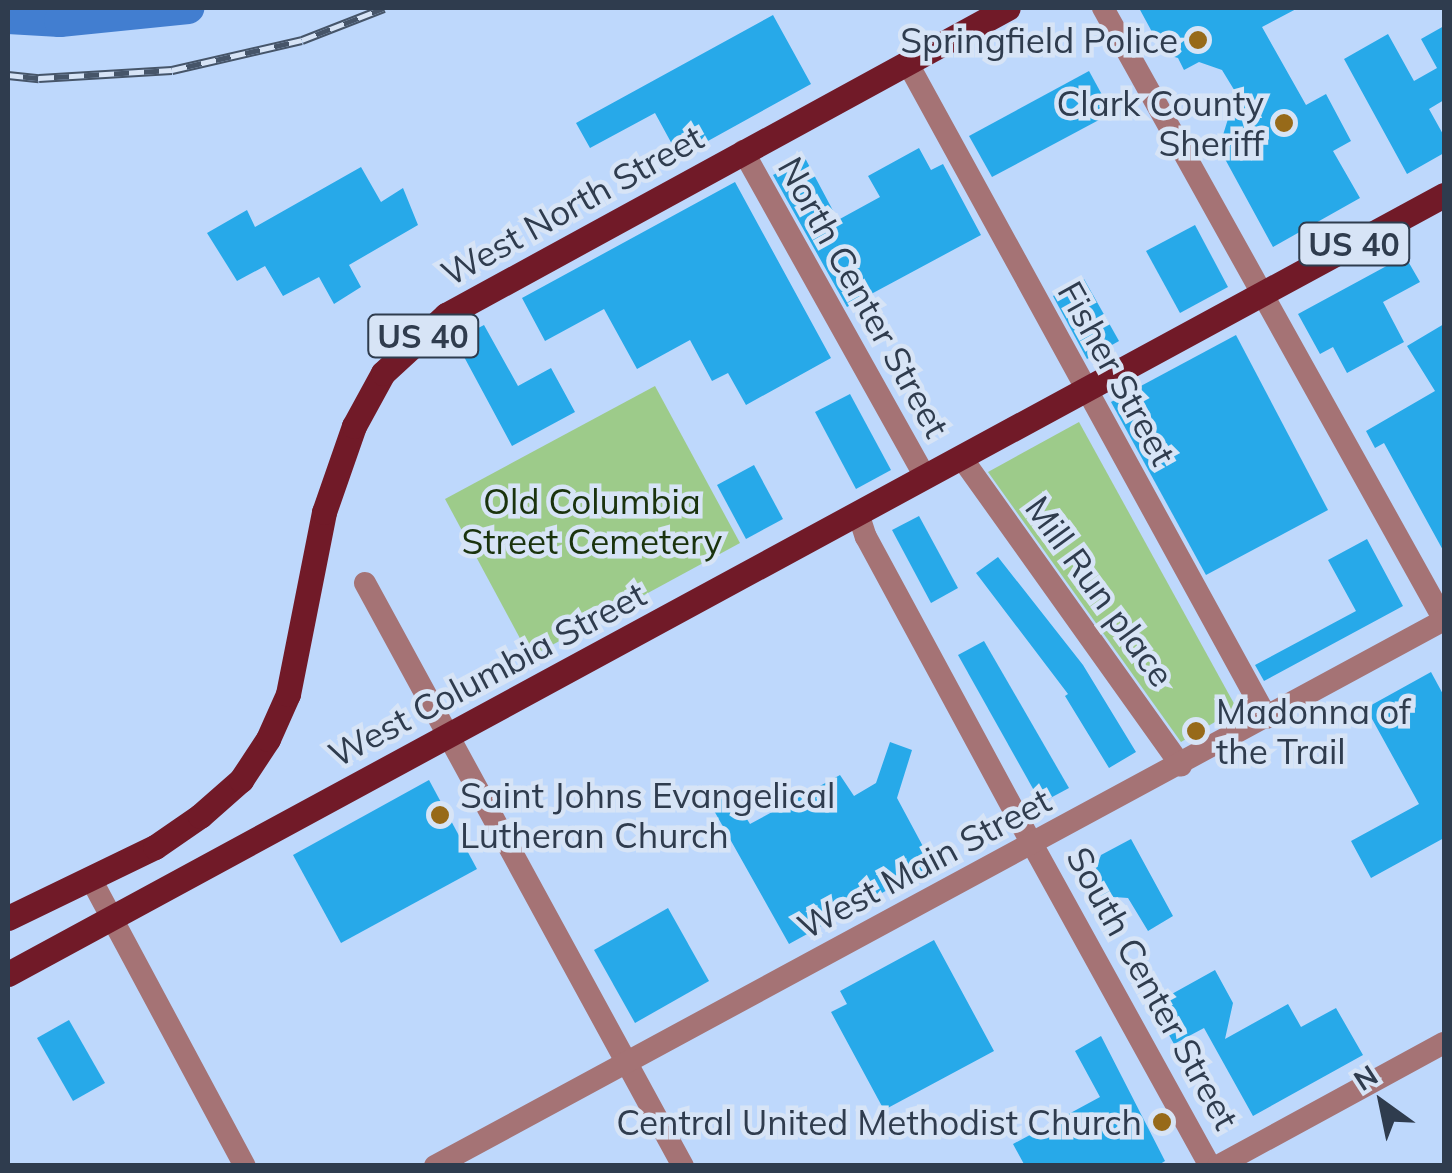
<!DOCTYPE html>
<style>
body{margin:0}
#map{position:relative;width:1452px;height:1173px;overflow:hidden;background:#bed8fc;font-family:Mulish,sans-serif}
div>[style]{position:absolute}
.green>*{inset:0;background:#9dcb8a}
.river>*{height:32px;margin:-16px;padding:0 16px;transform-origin:16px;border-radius:16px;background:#427ed0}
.building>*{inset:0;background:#27a9e9}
.minor>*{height:22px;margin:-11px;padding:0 11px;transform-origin:11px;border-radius:11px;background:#a57375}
.major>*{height:25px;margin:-12.5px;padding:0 12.5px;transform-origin:12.5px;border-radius:12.5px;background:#711a28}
.rail>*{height:9px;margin-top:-4.5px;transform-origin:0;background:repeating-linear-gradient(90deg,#d7e4f6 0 15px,#465569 0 30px);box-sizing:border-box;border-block:2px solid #465569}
.dots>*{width:28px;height:28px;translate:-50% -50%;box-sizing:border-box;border:5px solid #d7e4f6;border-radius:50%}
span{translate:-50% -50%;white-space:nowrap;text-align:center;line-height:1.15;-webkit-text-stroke:9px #d7e4f6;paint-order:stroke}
.shield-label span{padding:2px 8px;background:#d7e4f6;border:2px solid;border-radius:8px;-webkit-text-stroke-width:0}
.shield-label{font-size:32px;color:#2f3c4e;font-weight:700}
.poi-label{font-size:35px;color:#2f3c4e}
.right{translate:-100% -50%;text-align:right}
.left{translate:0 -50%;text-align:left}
.street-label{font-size:35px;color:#2f3c4e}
.park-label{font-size:35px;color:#1a330d}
.frame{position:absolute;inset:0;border:10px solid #2f3c4e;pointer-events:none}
.north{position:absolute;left:1332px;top:1053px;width:100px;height:100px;-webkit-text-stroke:8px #d7e4f6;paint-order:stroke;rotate:327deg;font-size:28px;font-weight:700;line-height:40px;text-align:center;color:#2f3c4e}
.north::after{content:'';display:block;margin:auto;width:35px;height:45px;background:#2f3c4e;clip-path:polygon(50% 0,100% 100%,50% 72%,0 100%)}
</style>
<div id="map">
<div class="green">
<i style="clip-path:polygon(655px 386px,740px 543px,530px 657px,445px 499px)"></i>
<i style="clip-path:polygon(1079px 422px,1237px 709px,1181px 742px,988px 472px)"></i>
</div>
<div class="river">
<i style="left:8px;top:18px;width:52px;rotate:3.3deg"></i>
<i style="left:60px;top:21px;width:129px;rotate:-5.8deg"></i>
</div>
<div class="building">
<i style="clip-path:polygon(1139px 8px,1298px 8px,1262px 27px,1306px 105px,1326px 94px,1351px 141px,1333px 151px,1360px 198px,1273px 247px,1219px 148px,1236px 93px,1222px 70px,1199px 62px,1184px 70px,1178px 58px,1164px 54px)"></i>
<i style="clip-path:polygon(773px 15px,811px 84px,679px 157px,655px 113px,590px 148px,576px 123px)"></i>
<i style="clip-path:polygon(1444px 26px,1444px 100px,1429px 109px,1444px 136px,1444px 153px,1407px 174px,1344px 59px,1388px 34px,1414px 81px,1437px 68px,1421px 39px)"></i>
<i style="clip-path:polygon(1089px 71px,1112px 113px,992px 177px,969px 136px)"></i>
<i style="clip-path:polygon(919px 148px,931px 170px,943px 164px,981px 235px,847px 307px,773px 175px,805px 158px,838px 220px,880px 197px,868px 176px)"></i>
<i style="clip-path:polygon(361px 167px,381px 202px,403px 188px,418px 225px,349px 265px,361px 287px,334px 304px,319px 277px,283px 296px,265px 266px,237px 281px,207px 233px,247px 210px,255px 227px)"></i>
<i style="clip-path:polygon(735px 182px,831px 358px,746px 405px,728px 373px,712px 381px,690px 340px,637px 369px,604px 309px,545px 341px,522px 298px)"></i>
<i style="clip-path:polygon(1195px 225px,1228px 287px,1180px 313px,1146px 251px)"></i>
<i style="clip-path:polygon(1405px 256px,1420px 282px,1383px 302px,1404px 342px,1347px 373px,1333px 347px,1320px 354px,1298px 314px)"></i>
<i style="clip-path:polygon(1084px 279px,1119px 341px,1087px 359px,1053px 296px)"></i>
<i style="clip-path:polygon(1444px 324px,1444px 552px,1384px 443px,1375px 448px,1366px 431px,1435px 391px,1407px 346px)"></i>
<i style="clip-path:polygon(484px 325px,518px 386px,551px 368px,575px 412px,512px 446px,455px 340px)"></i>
<i style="clip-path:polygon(1236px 335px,1328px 510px,1206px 575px,1111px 402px)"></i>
<i style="clip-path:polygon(850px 394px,891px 470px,856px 489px,815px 412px)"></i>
<i style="clip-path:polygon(754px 465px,783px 519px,746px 539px,717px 485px)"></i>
<i style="clip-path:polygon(919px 516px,958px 588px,931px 603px,892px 530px)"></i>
<i style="clip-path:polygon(1367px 539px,1403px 606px,1264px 681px,1255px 665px,1356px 611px,1328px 560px)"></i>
<i style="clip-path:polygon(998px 557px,1083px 665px,1136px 752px,1109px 768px,1065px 696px,1068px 694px,976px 573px)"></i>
<i style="clip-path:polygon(984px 641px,1069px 788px,1041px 803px,958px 655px)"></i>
<i style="clip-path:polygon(1431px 672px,1444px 696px,1444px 838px,1371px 878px,1351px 841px,1419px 804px,1366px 708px)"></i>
<i style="clip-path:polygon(890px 742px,912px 750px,897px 798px,933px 865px,789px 944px,708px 800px,728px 788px,750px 824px,840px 775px,854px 796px,876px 783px)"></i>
<i style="clip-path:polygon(429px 780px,477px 869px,341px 943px,293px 855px)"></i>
<i style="clip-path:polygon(1131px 839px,1173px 916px,1148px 931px,1128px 898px,1100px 896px,1092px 880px,1101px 855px)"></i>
<i style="clip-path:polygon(668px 908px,709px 981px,635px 1023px,594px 950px)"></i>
<i style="clip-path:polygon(934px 940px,994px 1051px,884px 1110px,831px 1012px,847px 1004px,840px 991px)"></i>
<i style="clip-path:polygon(1215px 970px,1233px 1003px,1225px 1039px,1288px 1004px,1301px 1027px,1336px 1008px,1363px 1055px,1253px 1116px,1204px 1028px,1174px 1044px,1152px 1005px)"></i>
<i style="clip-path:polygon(69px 1020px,105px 1083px,73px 1101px,37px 1038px)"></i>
<i style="clip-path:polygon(1101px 1036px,1165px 1161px,1157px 1166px,1025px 1166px,1013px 1144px,1100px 1097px,1075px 1051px)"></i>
</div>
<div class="minor">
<i style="left:1103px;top:8px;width:701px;rotate:60.87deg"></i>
<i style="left:907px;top:62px;width:748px;rotate:61.24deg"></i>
<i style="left:743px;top:151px;width:373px;rotate:60.8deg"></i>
<i style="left:961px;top:457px;width:379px;rotate:54.5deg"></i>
<i style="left:858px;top:513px;width:25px;rotate:72deg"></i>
<i style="left:866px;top:537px;width:324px;rotate:61.6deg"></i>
<i style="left:1020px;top:822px;width:393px;rotate:61.1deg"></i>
<i style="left:365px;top:583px;width:664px;rotate:61.39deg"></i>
<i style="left:92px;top:881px;width:323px;rotate:61.8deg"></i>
<i style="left:435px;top:1166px;width:1147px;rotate:-28.42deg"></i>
<i style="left:1218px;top:1166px;width:257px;rotate:-28.6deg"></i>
</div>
<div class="major">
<i style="left:8px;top:918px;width:163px;rotate:-25.8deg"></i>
<i style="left:155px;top:847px;width:55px;rotate:-34.6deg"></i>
<i style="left:200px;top:816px;width:55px;rotate:-41.3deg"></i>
<i style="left:241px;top:780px;width:49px;rotate:-56.6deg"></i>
<i style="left:268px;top:739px;width:49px;rotate:-66deg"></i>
<i style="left:288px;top:694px;width:186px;rotate:-78.8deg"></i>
<i style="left:324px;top:512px;width:91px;rotate:-70.8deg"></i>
<i style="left:354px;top:426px;width:60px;rotate:-61.3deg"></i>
<i style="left:383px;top:373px;width:86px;rotate:-42.6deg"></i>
<i style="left:446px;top:315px;width:640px;rotate:-28.65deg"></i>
<i style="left:8px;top:974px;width:1634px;rotate:-28.48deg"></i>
</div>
<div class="rail">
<i style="left:8px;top:75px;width:31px;rotate:6deg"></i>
<i style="left:39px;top:78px;width:133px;rotate:-3.4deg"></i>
<i style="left:172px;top:70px;width:133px;rotate:-13deg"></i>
<i style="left:302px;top:40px;width:88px;rotate:-21.3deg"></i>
</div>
<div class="dots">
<i style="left:1198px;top:40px;background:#976a19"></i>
<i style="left:1284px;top:123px;background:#976a19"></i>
<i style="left:1196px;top:731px;background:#976a19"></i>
<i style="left:440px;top:815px;background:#976a19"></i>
<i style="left:1162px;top:1122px;background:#976a19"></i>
</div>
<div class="shield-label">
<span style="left:1354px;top:244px">US 40</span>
<span style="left:423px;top:336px">US 40</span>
</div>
<div class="poi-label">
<span class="right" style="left:1178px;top:40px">Springfield Police</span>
<span class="right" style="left:1264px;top:123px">Clark County<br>Sheriff</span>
<span class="left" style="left:1216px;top:731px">Madonna of<br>the Trail</span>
<span class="left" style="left:460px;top:815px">Saint Johns Evangelical<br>Lutheran Church</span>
<span class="right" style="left:1142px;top:1122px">Central United Methodist Church</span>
</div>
<div class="street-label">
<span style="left:572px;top:205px;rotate:-29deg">West North Street</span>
<span style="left:864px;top:297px;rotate:61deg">North Center Street</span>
<span style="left:1117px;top:373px;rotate:61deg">Fisher Street</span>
<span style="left:1100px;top:591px;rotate:54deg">Mill Run place</span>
<span style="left:487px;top:674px;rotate:-28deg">West Columbia Street</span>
<span style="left:924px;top:863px;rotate:-28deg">West Main Street</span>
<span style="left:1153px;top:988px;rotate:61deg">South Center Street</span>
</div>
<div class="park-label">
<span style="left:592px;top:521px">Old Columbia<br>Street Cemetery</span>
</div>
<div class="frame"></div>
<div class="north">N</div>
</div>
